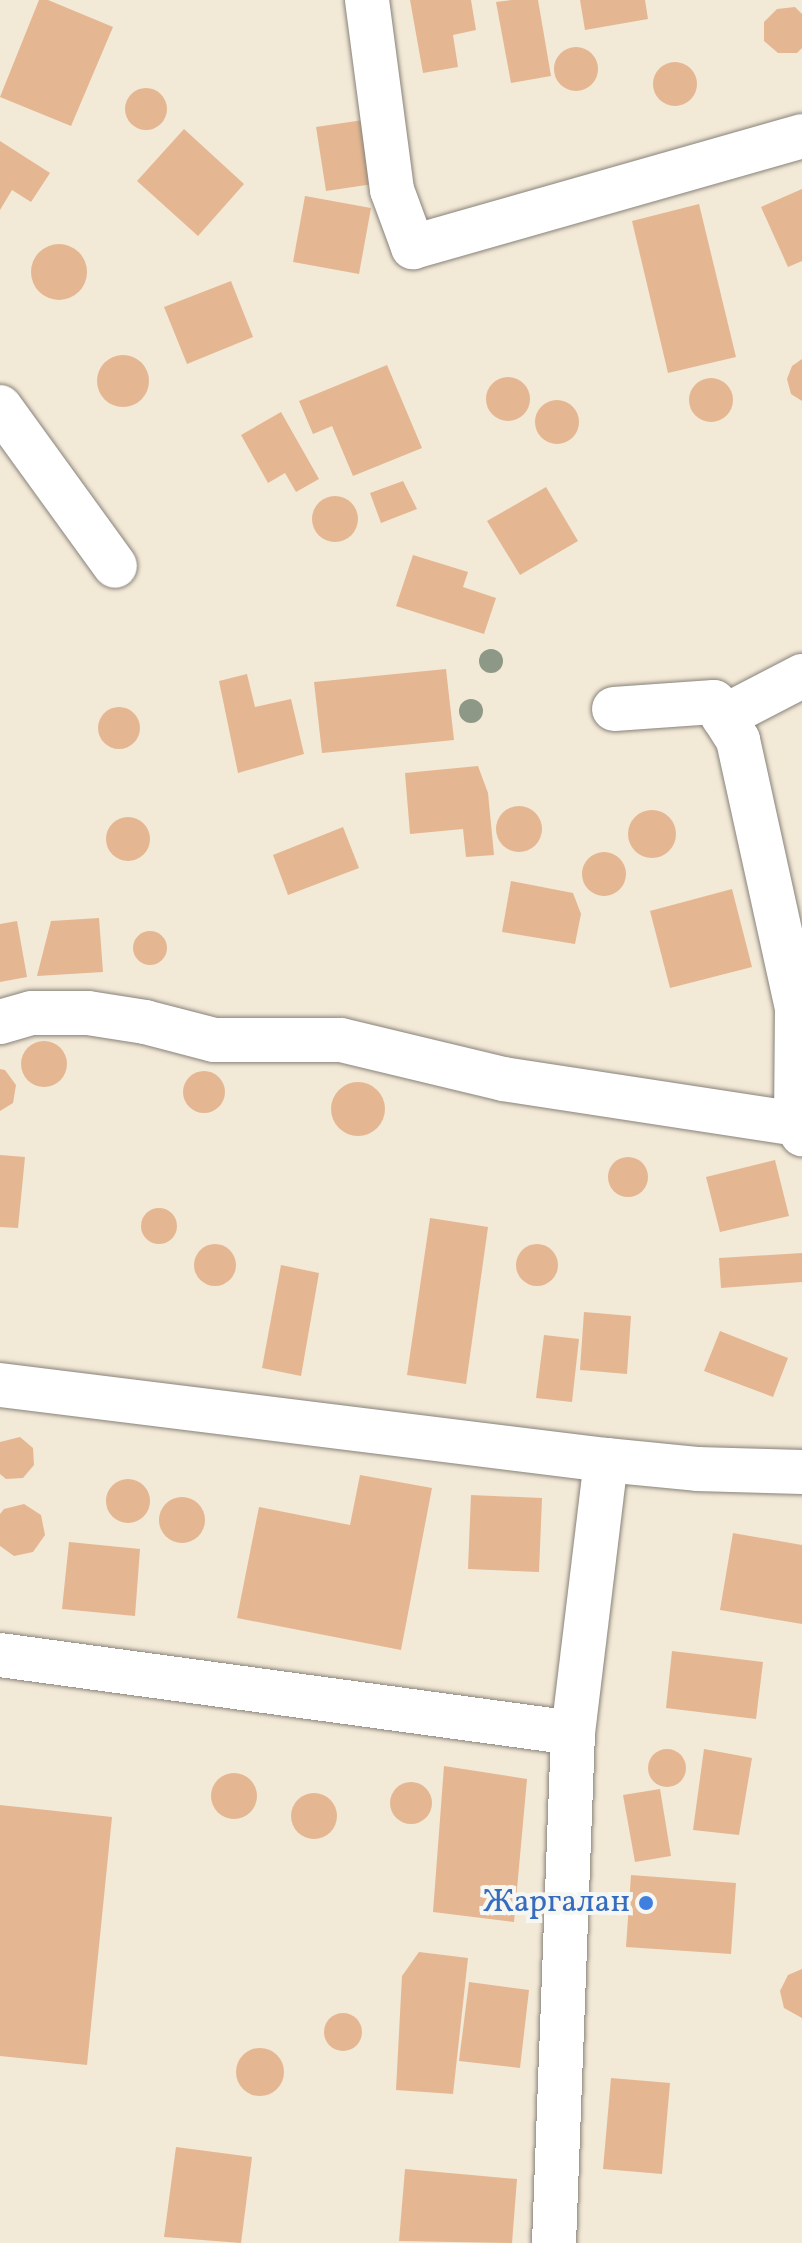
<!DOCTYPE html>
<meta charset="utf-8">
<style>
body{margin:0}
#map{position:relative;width:802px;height:2243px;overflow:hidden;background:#f3e9d7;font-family:Vollkorn,serif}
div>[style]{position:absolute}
.building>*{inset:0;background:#e4b792}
.round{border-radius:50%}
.roads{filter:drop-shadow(0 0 2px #88827a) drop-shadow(0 0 2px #88827a)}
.street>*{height:44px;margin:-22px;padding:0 22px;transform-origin:22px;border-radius:22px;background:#fff}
.trees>*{width:24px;height:24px;margin:-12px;border-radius:50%;background:#8d9986}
.dots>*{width:22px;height:22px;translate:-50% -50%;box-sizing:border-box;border:4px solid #f6f6f2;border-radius:50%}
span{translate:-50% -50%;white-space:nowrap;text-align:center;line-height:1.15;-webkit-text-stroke:8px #f6f6f2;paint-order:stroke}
.shop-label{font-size:32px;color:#366cbe}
.right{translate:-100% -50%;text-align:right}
</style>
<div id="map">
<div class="building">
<i style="clip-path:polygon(39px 0,48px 0,113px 27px,71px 126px,0 97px)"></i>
<i style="clip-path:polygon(410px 0,471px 0,476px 30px,453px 35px,458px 67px,423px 73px)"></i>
<i style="clip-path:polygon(511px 0,538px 0,551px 76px,511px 83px,496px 2px)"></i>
<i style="clip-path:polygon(580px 0,645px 0,648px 19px,585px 30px)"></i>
<i style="clip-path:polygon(795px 7px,802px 14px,802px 48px,797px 53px,778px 53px,764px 41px,764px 22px,777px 9px)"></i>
<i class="round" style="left:554px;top:47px;width:44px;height:44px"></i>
<i class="round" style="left:653px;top:62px;width:44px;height:44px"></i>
<i class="round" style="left:125px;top:88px;width:42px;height:42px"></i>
<i style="clip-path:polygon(370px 119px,380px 183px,326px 191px,316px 127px)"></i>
<i style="clip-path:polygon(184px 129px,244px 184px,198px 236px,137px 181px)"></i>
<i style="clip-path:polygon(0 141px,50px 173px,31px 202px,12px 190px,0 210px)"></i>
<i style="clip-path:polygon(802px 189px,802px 261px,788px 267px,761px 207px)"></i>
<i style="clip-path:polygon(305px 196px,371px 208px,359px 274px,293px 262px)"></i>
<i style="clip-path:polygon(699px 204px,736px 357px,668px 373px,632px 221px)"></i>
<i class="round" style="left:31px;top:244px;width:56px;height:56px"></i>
<i style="clip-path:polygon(231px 281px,253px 337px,187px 364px,164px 307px)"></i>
<i class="round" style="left:97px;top:355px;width:52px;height:52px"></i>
<i style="clip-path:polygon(802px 359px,802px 401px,791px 394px,787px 379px,792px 366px)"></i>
<i style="clip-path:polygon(387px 365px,422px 448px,353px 476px,332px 426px,313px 434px,299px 401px)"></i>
<i class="round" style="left:486px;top:377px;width:44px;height:44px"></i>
<i class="round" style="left:689px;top:378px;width:44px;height:44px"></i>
<i class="round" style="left:535px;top:400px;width:44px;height:44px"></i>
<i style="clip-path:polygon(281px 412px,319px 479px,296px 492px,285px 473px,268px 483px,241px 435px)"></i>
<i style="clip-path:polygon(403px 481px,417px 509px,381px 523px,370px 493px)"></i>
<i style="clip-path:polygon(546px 487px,578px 541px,520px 575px,487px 521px)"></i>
<i class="round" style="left:312px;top:496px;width:46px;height:46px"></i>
<i style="clip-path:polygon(413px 555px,468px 572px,463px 587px,496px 598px,484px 634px,396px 606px)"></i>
<i style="clip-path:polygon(446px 669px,454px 740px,322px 753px,314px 682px)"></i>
<i style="clip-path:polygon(247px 674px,255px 707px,291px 699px,304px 754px,238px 773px,219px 681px)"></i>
<i class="round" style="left:98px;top:707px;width:42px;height:42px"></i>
<i style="clip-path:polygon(478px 766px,488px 793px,494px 855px,466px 857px,463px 829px,410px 834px,405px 773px)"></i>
<i class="round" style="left:496px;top:806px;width:46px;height:46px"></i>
<i class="round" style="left:628px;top:810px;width:48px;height:48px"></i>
<i class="round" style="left:106px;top:817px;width:44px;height:44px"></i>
<i style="clip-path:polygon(343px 827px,359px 868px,288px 895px,273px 855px)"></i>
<i class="round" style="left:582px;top:852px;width:44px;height:44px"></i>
<i style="clip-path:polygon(511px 881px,573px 893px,581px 914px,575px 944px,502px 932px)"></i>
<i style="clip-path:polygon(732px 889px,752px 967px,670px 988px,650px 911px)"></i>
<i style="clip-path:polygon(99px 918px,103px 972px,37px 976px,51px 921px)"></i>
<i style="clip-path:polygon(17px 921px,27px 977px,0 982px,0 924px)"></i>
<i class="round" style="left:133px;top:931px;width:34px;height:34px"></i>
<i class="round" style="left:21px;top:1041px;width:46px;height:46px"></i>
<i style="clip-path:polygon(0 1069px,5px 1070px,16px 1085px,13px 1103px,0 1111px)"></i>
<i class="round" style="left:183px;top:1071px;width:42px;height:42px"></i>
<i class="round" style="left:331px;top:1082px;width:54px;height:54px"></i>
<i style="clip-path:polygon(0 1155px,25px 1157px,18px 1228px,0 1227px)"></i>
<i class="round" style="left:608px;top:1157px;width:40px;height:40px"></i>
<i style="clip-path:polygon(775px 1160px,789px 1216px,720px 1232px,706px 1177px)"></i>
<i class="round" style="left:141px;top:1208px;width:36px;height:36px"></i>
<i style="clip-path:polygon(430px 1218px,488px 1227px,466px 1384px,407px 1375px)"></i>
<i class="round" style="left:516px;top:1244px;width:42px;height:42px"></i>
<i class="round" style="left:194px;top:1244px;width:42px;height:42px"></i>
<i style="clip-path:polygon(802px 1253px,802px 1282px,721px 1288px,719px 1258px)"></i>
<i style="clip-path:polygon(281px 1265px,319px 1273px,301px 1376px,262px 1368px)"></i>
<i style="clip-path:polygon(584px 1312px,631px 1316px,627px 1374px,580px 1370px)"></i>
<i style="clip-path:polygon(720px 1331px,788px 1358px,773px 1397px,704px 1371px)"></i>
<i style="clip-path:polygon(544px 1335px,579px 1339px,572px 1402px,536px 1398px)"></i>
<i style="clip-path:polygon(20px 1437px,33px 1448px,34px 1465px,23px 1478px,6px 1479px,0 1474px,0 1442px)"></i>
<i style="clip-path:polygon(360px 1475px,432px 1488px,401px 1650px,237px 1618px,259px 1507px,350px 1525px)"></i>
<i class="round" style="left:106px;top:1479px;width:44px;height:44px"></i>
<i style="clip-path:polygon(471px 1495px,542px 1498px,539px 1572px,468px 1569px)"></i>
<i class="round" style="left:159px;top:1497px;width:46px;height:46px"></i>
<i style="clip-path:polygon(24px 1504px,41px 1515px,45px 1535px,33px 1552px,14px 1556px,0 1546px,0 1514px,4px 1509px)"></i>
<i style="clip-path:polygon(733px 1533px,802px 1545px,802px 1624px,720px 1610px)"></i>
<i style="clip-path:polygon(69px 1542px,140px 1549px,135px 1616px,62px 1609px)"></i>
<i style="clip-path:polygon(672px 1651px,763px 1662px,756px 1719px,666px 1708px)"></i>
<i style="clip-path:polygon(704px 1749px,752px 1758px,739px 1835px,693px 1830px)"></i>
<i class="round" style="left:648px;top:1749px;width:38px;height:38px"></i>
<i style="clip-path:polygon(444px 1766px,527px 1779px,514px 1922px,433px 1912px)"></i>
<i class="round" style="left:211px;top:1773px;width:46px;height:46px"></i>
<i class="round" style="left:390px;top:1782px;width:42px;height:42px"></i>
<i style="clip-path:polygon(660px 1789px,671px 1856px,635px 1862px,623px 1795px)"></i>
<i class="round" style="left:291px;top:1793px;width:46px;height:46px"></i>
<i style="clip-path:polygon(0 1805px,112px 1817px,87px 2065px,0 2056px)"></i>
<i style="clip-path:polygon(631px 1875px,736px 1883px,731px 1954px,626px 1947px)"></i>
<i style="clip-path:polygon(419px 1952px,468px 1958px,453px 2094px,396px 2090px,402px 1976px)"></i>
<i style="clip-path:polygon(802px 1969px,802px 2018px,784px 2008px,780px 1991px,788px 1975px)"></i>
<i style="clip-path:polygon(469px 1982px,529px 1990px,520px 2068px,459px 2061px)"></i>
<i class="round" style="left:324px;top:2013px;width:38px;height:38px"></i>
<i class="round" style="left:236px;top:2048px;width:48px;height:48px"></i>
<i style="clip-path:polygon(611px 2078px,670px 2083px,662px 2174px,603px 2169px)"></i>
<i style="clip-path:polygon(176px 2147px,252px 2157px,241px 2243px,164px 2237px)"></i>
<i style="clip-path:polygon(405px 2169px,517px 2179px,512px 2243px,399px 2241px)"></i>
</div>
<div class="roads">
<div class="street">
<i style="left:367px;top:0;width:192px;rotate:82.5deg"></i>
<i style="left:392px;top:190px;width:61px;rotate:69.8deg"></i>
<i style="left:413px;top:247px;width:405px;rotate:-15.9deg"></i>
<i style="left:0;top:407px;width:196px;rotate:54.1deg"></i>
<i style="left:614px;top:709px;width:100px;rotate:-4deg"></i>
<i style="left:714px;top:702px;width:45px;rotate:57.7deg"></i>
<i style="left:738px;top:740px;width:274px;rotate:77.6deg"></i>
<i style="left:797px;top:1008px;width:116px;rotate:90.5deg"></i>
<i style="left:723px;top:717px;width:89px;rotate:-27.4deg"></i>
<i style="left:0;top:1022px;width:33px;rotate:-16deg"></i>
<i style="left:32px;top:1013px;width:56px"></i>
<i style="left:88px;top:1013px;width:58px;rotate:9deg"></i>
<i style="left:145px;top:1022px;width:71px;rotate:14.6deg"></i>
<i style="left:214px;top:1040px;width:127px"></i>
<i style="left:341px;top:1040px;width:167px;rotate:13.5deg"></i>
<i style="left:503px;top:1079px;width:296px;rotate:8.7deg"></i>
<i style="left:796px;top:1124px;width:12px;rotate:59deg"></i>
<i style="left:0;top:1385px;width:611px;rotate:7.06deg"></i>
<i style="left:606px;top:1460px;width:91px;rotate:5.6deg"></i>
<i style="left:697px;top:1469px;width:105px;rotate:1.6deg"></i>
<i style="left:0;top:1655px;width:578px;rotate:7.75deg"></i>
<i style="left:554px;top:2243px;width:510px;rotate:-87.87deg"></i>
<i style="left:573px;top:1733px;width:275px;rotate:-83.1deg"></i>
</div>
</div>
<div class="trees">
<i style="left:491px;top:661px"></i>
<i style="left:471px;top:711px"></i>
</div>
<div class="dots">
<i style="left:646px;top:1903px;background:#3f7fe0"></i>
</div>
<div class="shop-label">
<span class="right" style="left:630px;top:1903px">Жаргалан</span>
</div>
</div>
